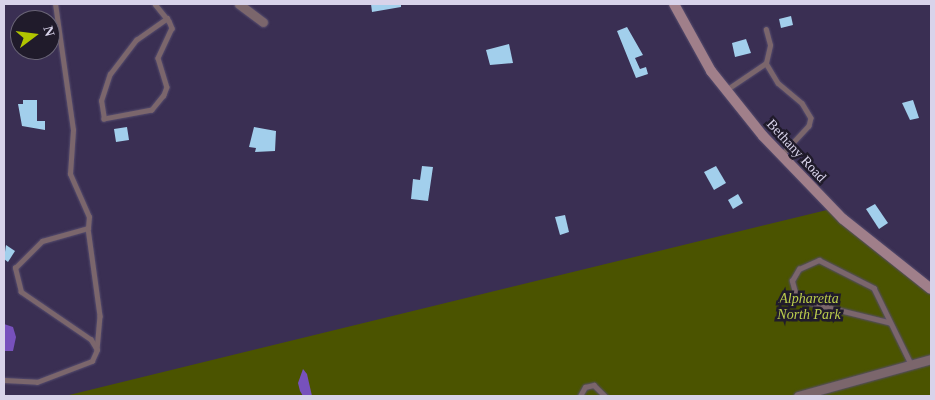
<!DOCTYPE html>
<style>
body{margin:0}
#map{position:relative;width:935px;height:400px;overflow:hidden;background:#3a2f53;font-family:Georgia,serif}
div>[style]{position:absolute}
.green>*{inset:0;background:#4b5400}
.water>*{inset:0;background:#7751bc}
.building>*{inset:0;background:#a2cfec}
.roads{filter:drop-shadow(0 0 1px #564d6e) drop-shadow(0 0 1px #564d6e)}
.lane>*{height:4.5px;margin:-2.25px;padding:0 2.25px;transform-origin:2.25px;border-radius:2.25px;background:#7b666c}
.street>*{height:9px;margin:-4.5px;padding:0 4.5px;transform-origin:4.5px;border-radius:4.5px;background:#7b666c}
.secondary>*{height:10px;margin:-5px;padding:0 5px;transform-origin:5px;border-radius:5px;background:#a07f8a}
span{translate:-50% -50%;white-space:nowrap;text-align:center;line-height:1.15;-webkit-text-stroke:5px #201b2b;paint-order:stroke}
.street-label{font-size:14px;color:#d8d3ea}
.park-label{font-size:14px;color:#bcce4d;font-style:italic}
.frame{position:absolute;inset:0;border:5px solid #d8d3ea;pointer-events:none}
.north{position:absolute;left:10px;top:10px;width:50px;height:50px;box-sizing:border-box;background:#201b2b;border:1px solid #6a6577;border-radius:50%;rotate:75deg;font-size:14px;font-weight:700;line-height:20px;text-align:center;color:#d8d3ea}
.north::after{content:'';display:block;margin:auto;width:18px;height:22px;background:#b1c500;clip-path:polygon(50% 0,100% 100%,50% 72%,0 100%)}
</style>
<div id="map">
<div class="green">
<i style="clip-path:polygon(831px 209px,931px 289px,931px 396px,65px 396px)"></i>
</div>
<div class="water">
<i style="clip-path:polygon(4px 324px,13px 327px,16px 337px,13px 351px,4px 351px)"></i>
<i style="clip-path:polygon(303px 369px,307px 374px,312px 396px,303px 396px,300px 391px,298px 383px)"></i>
</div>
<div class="building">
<i style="clip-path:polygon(371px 4px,401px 4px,401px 7px,372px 12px)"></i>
<i style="clip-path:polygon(791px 16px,793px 25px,781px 28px,779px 19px)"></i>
<i style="clip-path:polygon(627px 27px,643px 55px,635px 58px,640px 69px,646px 67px,648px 74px,636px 78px,617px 31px)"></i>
<i style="clip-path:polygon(746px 39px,751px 53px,735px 57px,732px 43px)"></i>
<i style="clip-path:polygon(509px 44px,513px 63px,490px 65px,486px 50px)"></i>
<i style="clip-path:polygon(23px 100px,37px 100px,37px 121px,45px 121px,45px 130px,22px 126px,18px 104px,23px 104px)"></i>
<i style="clip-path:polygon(913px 100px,919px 118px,910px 120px,902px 103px)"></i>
<i style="clip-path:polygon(127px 127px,129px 140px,116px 142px,114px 129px)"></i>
<i style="clip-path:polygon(254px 127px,276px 131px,275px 151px,255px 152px,256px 148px,249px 147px)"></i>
<i style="clip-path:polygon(422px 166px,433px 167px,428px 201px,411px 199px,413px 179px,420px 180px)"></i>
<i style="clip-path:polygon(716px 166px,726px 183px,714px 190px,704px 172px)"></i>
<i style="clip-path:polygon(738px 194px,743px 203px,733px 209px,728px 200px)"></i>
<i style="clip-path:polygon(875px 204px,888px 223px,879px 229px,866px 209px)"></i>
<i style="clip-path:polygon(565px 215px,569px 232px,560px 235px,555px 217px)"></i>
<i style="clip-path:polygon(6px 245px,15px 251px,8px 262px,4px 259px)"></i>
</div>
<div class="roads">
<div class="lane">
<i style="left:155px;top:4px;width:22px;rotate:51deg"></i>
<i style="left:169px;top:21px;width:8px;rotate:67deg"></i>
<i style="left:172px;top:28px;width:33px;rotate:115deg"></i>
<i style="left:158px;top:58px;width:30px;rotate:73deg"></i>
<i style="left:167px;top:87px;width:9px;rotate:111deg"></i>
<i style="left:164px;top:95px;width:19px;rotate:129deg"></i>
<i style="left:152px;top:110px;width:49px;rotate:169.4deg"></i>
<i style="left:104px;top:119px;width:18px;rotate:-99deg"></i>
<i style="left:101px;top:101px;width:28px;rotate:-72deg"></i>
<i style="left:110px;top:74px;width:43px;rotate:-52.6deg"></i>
<i style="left:136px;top:40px;width:38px;rotate:-35deg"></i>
<i style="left:766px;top:63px;width:23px;rotate:59deg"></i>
<i style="left:778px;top:83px;width:31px;rotate:40deg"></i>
<i style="left:802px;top:103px;width:17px;rotate:59deg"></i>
<i style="left:811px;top:118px;width:8px;rotate:104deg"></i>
<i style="left:809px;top:126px;width:40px;rotate:133deg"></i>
<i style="left:726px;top:90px;width:48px;rotate:-34deg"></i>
<i style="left:766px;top:63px;width:18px;rotate:-77deg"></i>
<i style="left:770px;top:45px;width:16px;rotate:-105deg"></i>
<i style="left:88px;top:228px;width:89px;rotate:82.2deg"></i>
<i style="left:100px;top:316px;width:34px;rotate:95deg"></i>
<i style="left:890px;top:323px;width:96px;rotate:-166.1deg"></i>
<i style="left:797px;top:300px;width:20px;rotate:-105deg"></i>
<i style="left:792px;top:281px;width:14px;rotate:-60deg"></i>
<i style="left:799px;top:269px;width:22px;rotate:-24deg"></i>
<i style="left:819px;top:260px;width:62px;rotate:27deg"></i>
<i style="left:874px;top:288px;width:85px;rotate:64deg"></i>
<i style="left:4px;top:380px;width:33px;rotate:3deg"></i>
<i style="left:37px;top:382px;width:59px;rotate:-20.9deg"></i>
<i style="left:92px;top:361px;width:12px;rotate:-66deg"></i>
<i style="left:97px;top:350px;width:12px;rotate:-121deg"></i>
<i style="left:91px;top:340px;width:85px;rotate:-145.6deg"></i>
<i style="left:21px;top:292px;width:25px;rotate:-104deg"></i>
<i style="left:15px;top:268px;width:38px;rotate:-45deg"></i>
<i style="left:42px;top:241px;width:48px;rotate:-15.8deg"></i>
<i style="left:88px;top:228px;width:11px;rotate:-85deg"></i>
<i style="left:89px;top:217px;width:47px;rotate:-113.8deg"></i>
<i style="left:70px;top:174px;width:44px;rotate:-86.1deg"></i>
<i style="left:73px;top:130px;width:127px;rotate:-98.1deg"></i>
<i style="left:580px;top:396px;width:10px;rotate:-61deg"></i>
<i style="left:585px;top:387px;width:9px;rotate:-13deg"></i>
<i style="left:594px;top:385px;width:16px;rotate:45deg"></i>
</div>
<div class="street">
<i style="left:239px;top:4px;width:30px;rotate:37deg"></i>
<i style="left:798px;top:396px;width:138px;rotate:-15.5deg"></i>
</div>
<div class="secondary">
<i style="left:674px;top:4px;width:77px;rotate:61.1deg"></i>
<i style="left:711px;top:71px;width:83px;rotate:51.3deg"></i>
<i style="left:763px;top:136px;width:115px;rotate:46.1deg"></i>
<i style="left:843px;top:219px;width:112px;rotate:38.5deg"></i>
</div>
</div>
<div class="street-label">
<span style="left:796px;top:151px;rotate:47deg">Bethany Road</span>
</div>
<div class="park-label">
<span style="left:809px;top:307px">Alpharetta<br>North Park</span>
</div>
<div class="frame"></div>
<div class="north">N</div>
</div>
